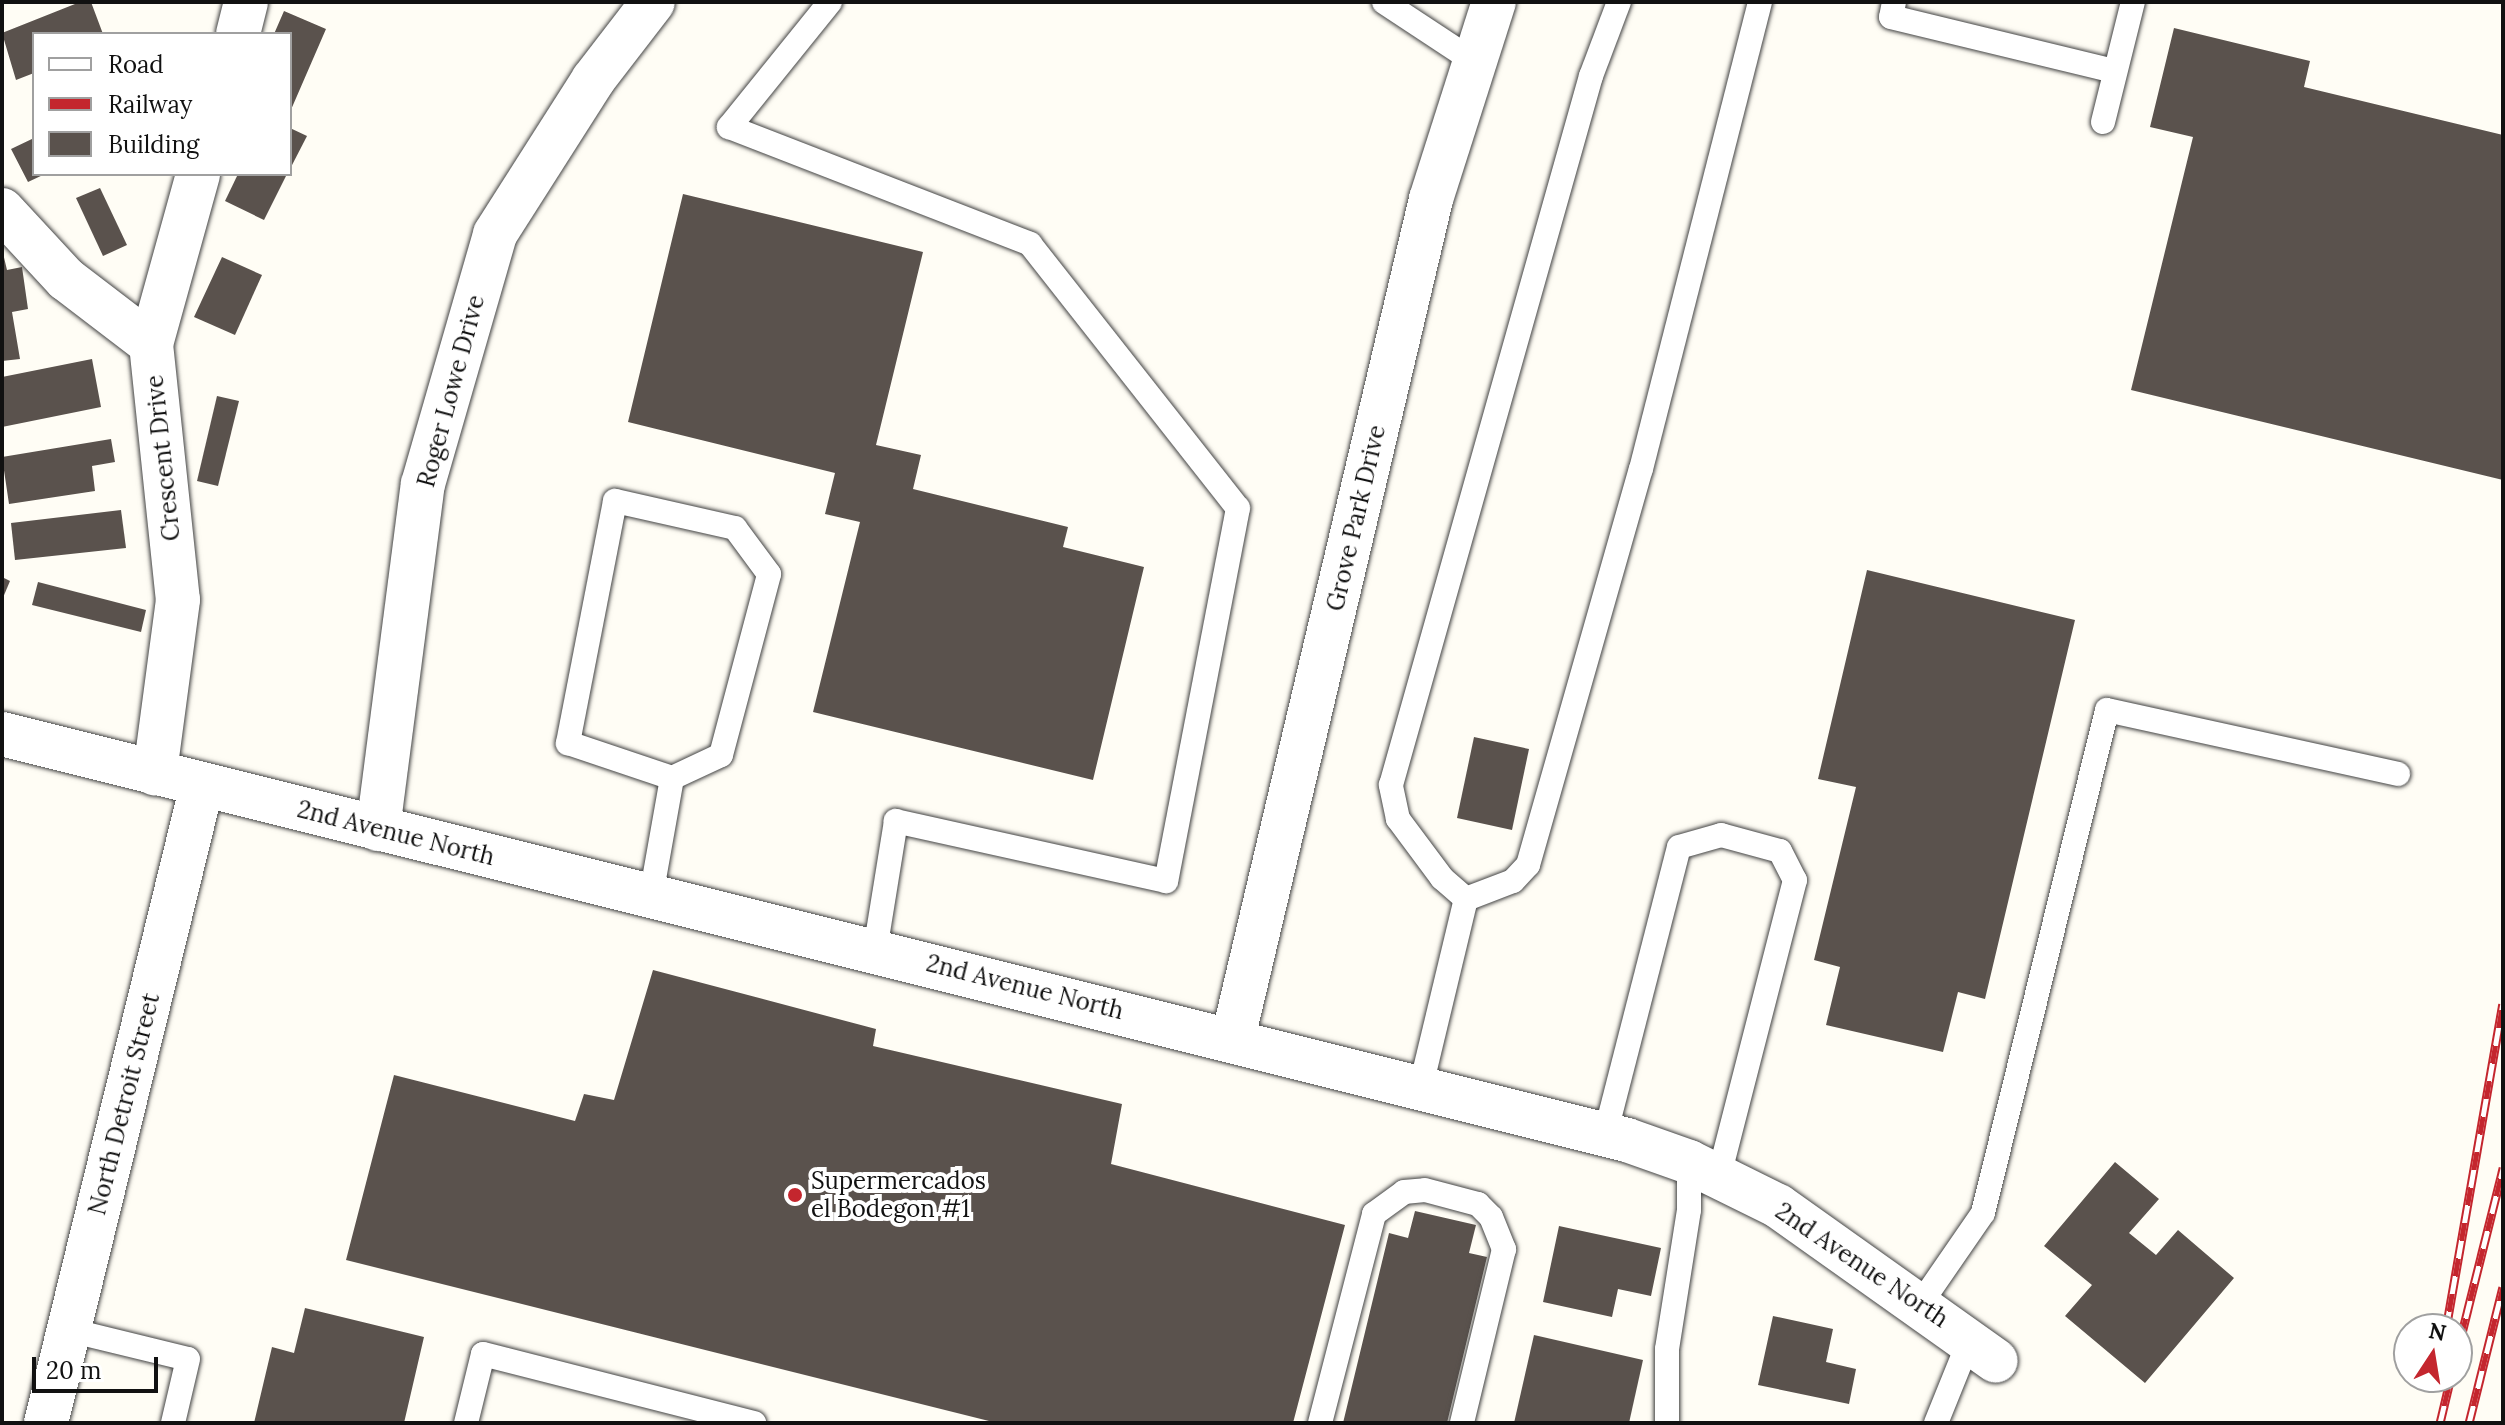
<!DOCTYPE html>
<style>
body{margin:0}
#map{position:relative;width:2505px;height:1425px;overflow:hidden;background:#fffdf5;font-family:Lora,serif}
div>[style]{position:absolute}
.building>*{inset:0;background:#5a524d}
.roads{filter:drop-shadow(0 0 2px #444) drop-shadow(0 0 2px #444)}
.service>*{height:24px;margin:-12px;padding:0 12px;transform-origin:12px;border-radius:12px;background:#fff}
.minor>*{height:44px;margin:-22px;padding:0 22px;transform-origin:22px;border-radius:22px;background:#fff}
.rail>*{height:9px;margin-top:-4.5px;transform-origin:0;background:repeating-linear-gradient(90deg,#fff 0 18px,#c4262e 0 36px);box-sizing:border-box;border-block:2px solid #c4262e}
.dots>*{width:22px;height:22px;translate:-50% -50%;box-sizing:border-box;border:4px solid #fff;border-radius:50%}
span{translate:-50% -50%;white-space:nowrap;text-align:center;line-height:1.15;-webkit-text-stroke:8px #fff;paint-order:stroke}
.street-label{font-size:24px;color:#111}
.poi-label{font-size:24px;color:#111}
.left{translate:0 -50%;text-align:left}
.frame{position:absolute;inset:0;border:4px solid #111;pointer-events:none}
.legend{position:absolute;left:32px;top:32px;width:260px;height:144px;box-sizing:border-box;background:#fff;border:2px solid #a0a0a0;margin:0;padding:10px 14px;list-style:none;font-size:24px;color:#111}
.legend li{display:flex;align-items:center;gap:16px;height:40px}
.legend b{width:40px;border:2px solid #a0a0a0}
.north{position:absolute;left:2393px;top:1313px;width:80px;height:80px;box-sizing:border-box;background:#fff;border:2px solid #a0a0a0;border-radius:50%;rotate:12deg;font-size:22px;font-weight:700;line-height:32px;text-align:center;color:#111}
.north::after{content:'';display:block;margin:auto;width:28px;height:36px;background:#c4262e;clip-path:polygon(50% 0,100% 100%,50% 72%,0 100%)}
.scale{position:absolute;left:32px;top:1357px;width:126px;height:36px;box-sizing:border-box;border:4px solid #111;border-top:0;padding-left:10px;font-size:24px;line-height:28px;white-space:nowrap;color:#111;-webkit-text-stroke:6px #fff;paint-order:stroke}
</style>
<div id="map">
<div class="building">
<i style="clip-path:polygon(80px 2px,91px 2px,103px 34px,34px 34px,34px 73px,16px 80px,2px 33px)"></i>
<i style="clip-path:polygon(284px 11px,326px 29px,290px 112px,290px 34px,274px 34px)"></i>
<i style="clip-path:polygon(2174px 28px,2310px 61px,2304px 87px,2503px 135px,2503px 480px,2131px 390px,2193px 137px,2150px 127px)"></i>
<i style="clip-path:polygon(290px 128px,307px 136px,290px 169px)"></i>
<i style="clip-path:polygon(34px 138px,34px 174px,45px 174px,28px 182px,11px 149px)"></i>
<i style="clip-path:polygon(238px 174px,287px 174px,264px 220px,225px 201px)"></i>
<i style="clip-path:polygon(100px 188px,127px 245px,103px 256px,76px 198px)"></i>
<i style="clip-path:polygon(683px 194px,923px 252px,876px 445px,921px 455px,913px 489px,1068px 527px,1063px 547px,1144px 567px,1093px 780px,813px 712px,860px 522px,825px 514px,835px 473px,628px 422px)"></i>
<i style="clip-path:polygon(2px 249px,7px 270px,22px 267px,28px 309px,12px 312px,20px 359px,2px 361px)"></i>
<i style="clip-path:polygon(222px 257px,262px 275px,235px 335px,194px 317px)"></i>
<i style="clip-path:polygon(92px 359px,101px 407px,2px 427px,2px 377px)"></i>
<i style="clip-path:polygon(217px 396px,239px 401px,218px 486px,197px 481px)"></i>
<i style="clip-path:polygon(111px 439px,115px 462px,92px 466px,95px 491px,9px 504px,2px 457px)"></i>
<i style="clip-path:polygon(121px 510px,126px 548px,15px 560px,11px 523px)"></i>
<i style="clip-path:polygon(1867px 570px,2075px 620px,1985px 999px,1958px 992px,1943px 1052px,1826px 1025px,1840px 967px,1814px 960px,1856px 787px,1818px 779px)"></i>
<i style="clip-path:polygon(2px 577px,10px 581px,2px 600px)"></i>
<i style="clip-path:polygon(38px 582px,146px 610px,141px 632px,32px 605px)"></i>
<i style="clip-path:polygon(1474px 737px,1529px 749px,1512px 830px,1457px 818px)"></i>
<i style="clip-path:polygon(653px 970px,876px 1029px,873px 1046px,1122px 1104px,1111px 1164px,1345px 1225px,1293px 1423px,997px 1423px,346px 1260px,394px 1075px,575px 1121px,584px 1094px,614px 1100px)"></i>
<i style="clip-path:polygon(2115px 1162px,2159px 1199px,2129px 1233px,2156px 1255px,2178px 1230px,2234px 1278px,2145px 1383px,2065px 1316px,2092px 1285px,2044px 1246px)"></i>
<i style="clip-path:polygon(1415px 1211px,1476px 1225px,1469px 1253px,1487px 1257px,1447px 1423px,1343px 1423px,1389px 1233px,1408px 1238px)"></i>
<i style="clip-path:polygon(1559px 1226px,1661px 1248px,1651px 1296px,1618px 1289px,1612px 1317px,1543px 1302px)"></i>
<i style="clip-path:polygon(305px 1308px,424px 1337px,404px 1423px,254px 1423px,272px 1347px,294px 1353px)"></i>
<i style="clip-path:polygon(1773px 1316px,1833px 1329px,1826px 1362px,1856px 1369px,1849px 1404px,1758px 1385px)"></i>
<i style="clip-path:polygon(1534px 1335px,1643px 1360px,1629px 1423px,1514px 1423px)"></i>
</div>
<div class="roads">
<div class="service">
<i style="left:830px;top:2px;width:161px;rotate:128.9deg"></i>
<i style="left:729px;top:127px;width:323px;rotate:21.2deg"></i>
<i style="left:1030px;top:244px;width:336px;rotate:51.8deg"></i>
<i style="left:1238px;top:508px;width:380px;rotate:100.9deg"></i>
<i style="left:1166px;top:881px;width:277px;rotate:-167.5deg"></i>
<i style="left:896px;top:821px;width:132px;rotate:99.2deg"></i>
<i style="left:1384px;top:2px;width:109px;rotate:33.4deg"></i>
<i style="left:1894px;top:2px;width:15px;rotate:101deg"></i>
<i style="left:1891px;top:17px;width:230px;rotate:13.6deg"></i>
<i style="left:2103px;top:122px;width:124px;rotate:-76deg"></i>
<i style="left:651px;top:896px;width:120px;rotate:-79.9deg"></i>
<i style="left:672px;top:778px;width:54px;rotate:-25.1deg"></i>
<i style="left:721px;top:755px;width:187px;rotate:-75.1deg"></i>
<i style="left:769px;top:574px;width:57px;rotate:-126.5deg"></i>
<i style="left:735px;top:528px;width:123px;rotate:-167.3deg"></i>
<i style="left:615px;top:501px;width:247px;rotate:101deg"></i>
<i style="left:568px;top:743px;width:110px;rotate:18.6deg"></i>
<i style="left:1466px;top:899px;width:50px;rotate:-21deg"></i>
<i style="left:1513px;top:881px;width:22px;rotate:-47deg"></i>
<i style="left:1528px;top:865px;width:412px;rotate:-74.1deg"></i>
<i style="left:1641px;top:469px;width:482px;rotate:-75.7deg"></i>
<i style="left:1466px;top:899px;width:32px;rotate:-139deg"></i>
<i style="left:1442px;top:878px;width:74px;rotate:-126.7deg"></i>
<i style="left:1398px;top:819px;width:35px;rotate:-102deg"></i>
<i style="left:1391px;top:785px;width:737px;rotate:-74.25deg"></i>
<i style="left:1591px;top:76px;width:79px;rotate:-69.3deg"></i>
<i style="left:1421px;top:1086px;width:192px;rotate:-76.5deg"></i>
<i style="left:1605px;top:1135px;width:297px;rotate:-75.6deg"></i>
<i style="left:1679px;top:847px;width:44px;rotate:-15.9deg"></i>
<i style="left:1721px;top:835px;width:61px;rotate:15.2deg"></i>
<i style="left:1780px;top:851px;width:33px;rotate:63deg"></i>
<i style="left:1795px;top:880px;width:307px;rotate:104.4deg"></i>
<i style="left:1921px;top:1303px;width:109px;rotate:-55.4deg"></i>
<i style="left:1983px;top:1213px;width:518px;rotate:-76.15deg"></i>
<i style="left:2107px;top:710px;width:298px;rotate:12.4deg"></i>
<i style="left:69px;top:1330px;width:122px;rotate:13.7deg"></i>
<i style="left:188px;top:1359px;width:66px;rotate:103.2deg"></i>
<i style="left:466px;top:1423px;width:71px;rotate:-76.2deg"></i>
<i style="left:483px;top:1354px;width:280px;rotate:14.3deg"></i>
<i style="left:1320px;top:1423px;width:216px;rotate:-75.5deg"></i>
<i style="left:1374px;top:1214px;width:37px;rotate:-36deg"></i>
<i style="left:1404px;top:1192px;width:21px;rotate:-5deg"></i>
<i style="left:1425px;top:1190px;width:55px;rotate:14.8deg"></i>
<i style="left:1478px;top:1204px;width:18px;rotate:45deg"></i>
<i style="left:1491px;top:1217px;width:35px;rotate:68deg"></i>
<i style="left:1504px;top:1249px;width:179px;rotate:103.6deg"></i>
<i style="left:1667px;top:1423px;width:74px;rotate:-90deg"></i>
<i style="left:1667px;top:1349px;width:141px;rotate:-81deg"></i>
<i style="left:1689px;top:1210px;width:48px;rotate:-90deg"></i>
<i style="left:1936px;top:1423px;width:91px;rotate:-68deg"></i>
</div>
<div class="minor">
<i style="left:238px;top:34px;width:33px;rotate:-76deg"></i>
<i style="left:2px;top:210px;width:94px;rotate:47.2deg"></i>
<i style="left:66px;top:279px;width:107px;rotate:37.4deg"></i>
<i style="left:151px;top:344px;width:257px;rotate:84deg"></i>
<i style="left:178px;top:600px;width:175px;rotate:97.6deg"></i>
<i style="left:151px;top:344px;width:176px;rotate:-74.5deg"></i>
<i style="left:2px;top:734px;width:1675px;rotate:14.03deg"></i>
<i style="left:1627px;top:1140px;width:66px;rotate:19.5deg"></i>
<i style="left:1689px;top:1162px;width:99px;rotate:26.3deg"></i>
<i style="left:1778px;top:1206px;width:267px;rotate:35.4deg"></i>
<i style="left:378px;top:829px;width:348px;rotate:-82.6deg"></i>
<i style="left:423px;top:484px;width:260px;rotate:-73.9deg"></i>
<i style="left:495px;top:234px;width:183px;rotate:-57.5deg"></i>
<i style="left:593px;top:80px;width:98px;rotate:-52.4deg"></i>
<i style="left:1233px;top:1038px;width:862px;rotate:-76.72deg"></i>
<i style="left:1431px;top:199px;width:207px;rotate:-72.3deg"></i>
<i style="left:46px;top:1423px;width:657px;rotate:-76.26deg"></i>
</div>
</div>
<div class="rail">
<i style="left:2446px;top:1329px;width:330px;rotate:-80.1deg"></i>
<i style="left:2457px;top:1353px;width:191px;rotate:-76deg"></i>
<i style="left:2440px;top:1423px;width:47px;rotate:-76.6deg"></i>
<i style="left:2469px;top:1423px;width:140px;rotate:-76deg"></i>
</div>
<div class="dots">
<i style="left:795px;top:1195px;background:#c4262e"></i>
</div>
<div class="street-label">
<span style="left:451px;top:391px;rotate:-75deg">Roger Lowe Drive</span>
<span style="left:163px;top:458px;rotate:-96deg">Crescent Drive</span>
<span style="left:1356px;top:518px;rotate:-77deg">Grove Park Drive</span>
<span style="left:396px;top:833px;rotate:14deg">2nd Avenue North</span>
<span style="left:1025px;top:987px;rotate:14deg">2nd Avenue North</span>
<span style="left:124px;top:1104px;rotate:-76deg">North Detroit Street</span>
<span style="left:1862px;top:1265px;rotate:34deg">2nd Avenue North</span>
</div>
<div class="poi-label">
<span class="left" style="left:811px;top:1195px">Supermercados<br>el Bodegon #1</span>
</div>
<div class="frame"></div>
<ul class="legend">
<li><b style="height:10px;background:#fff"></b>Road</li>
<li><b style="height:10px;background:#c4262e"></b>Railway</li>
<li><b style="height:22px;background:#5a524d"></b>Building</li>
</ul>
<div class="north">N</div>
<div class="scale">20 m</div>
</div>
